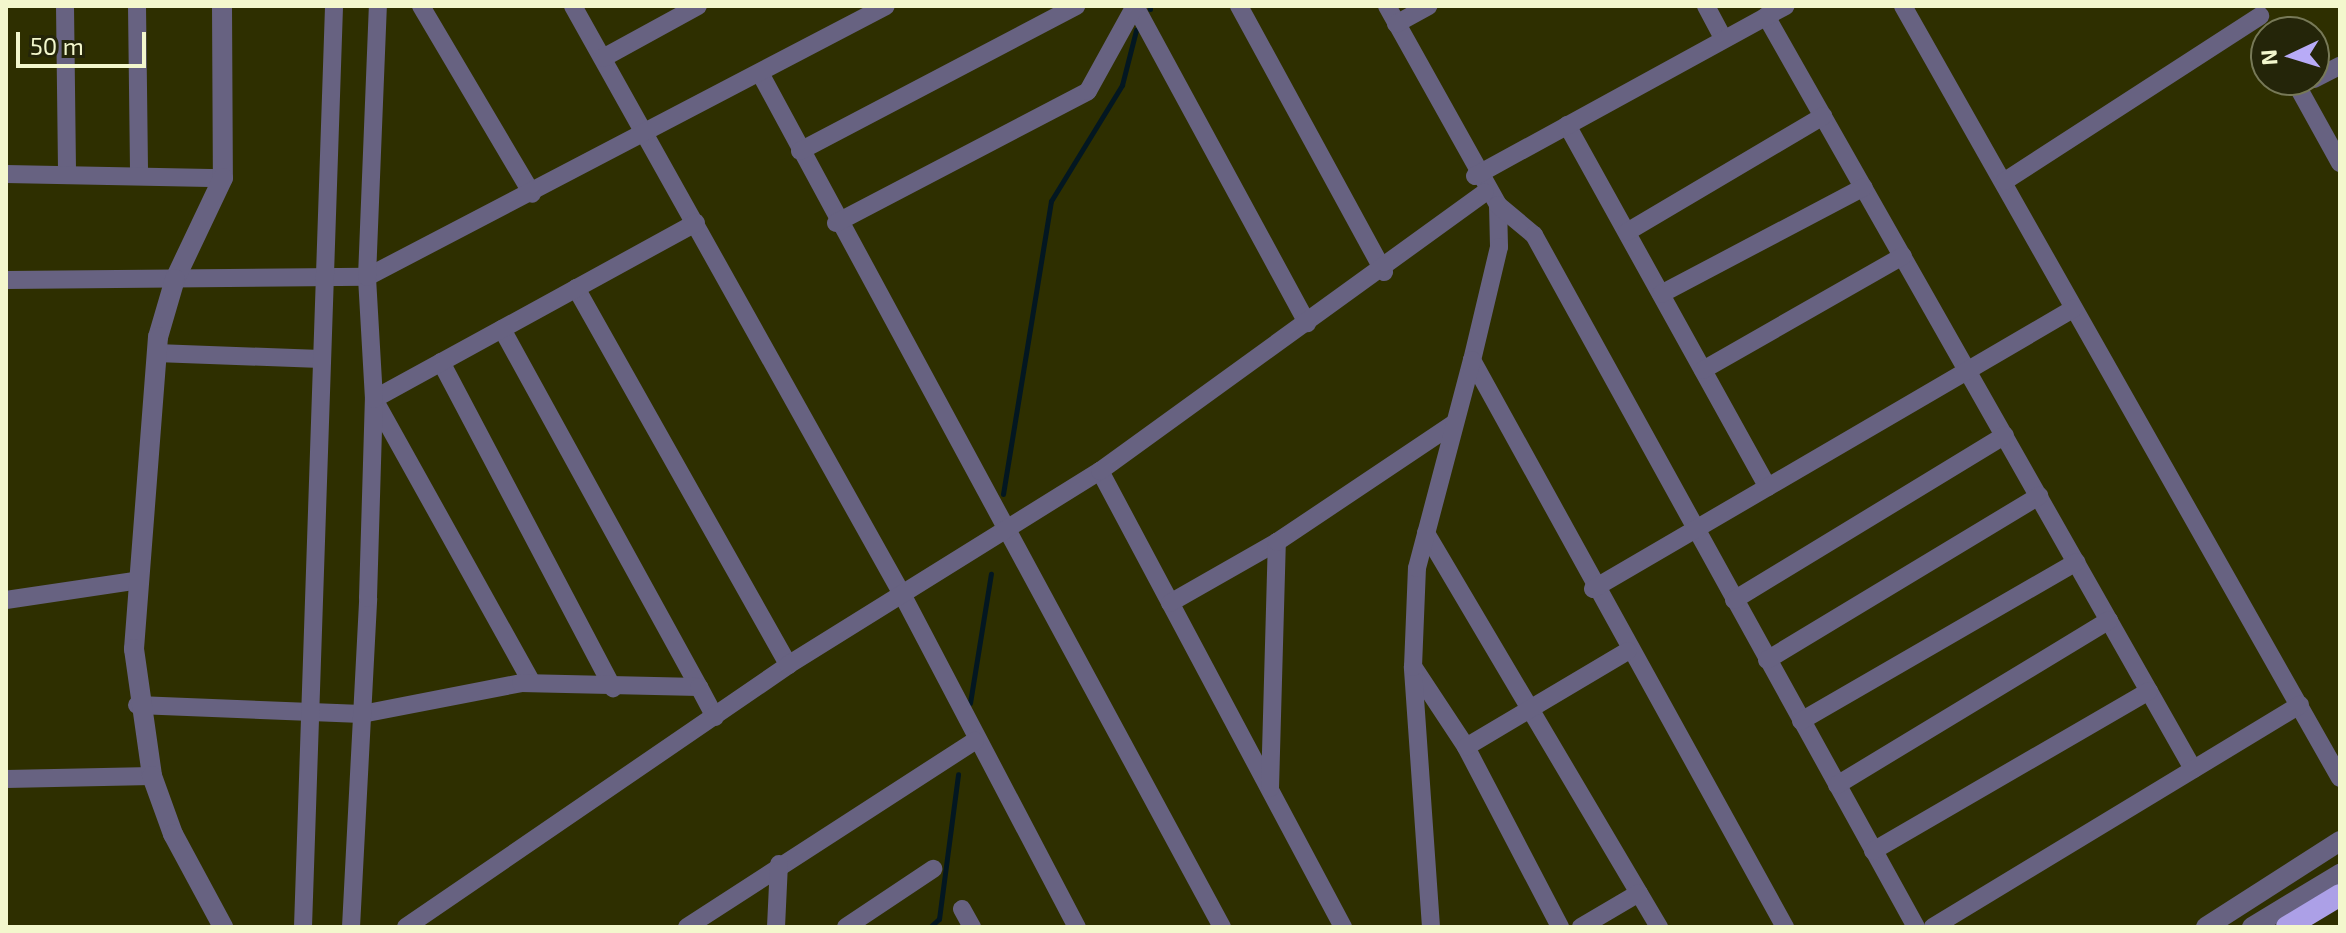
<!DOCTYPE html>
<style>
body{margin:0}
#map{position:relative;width:2346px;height:933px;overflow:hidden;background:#2e2f00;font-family:"Exo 2",sans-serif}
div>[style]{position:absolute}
.stream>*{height:5px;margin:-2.5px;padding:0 2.5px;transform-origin:2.5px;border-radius:2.5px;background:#031721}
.minor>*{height:18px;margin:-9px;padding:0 9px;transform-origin:9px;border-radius:9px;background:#676281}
.tertiary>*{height:20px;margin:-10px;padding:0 10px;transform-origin:10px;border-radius:10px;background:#676281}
.trunk>*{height:22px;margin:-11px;padding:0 11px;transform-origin:11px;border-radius:11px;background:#aca0e7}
span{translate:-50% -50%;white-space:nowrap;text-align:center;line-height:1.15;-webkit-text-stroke:8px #242509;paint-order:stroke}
.frame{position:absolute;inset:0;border:8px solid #f3f7cd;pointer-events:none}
.north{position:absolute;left:2250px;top:16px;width:80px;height:80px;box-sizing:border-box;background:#242509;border:2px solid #777957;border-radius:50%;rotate:266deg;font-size:22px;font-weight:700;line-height:32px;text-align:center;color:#f3f7cd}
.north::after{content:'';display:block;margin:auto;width:28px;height:36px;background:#b8abf7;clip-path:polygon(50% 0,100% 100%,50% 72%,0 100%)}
.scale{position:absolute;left:16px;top:32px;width:130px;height:36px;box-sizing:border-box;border:4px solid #f3f7cd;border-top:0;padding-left:10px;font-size:24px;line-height:28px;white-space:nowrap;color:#f3f7cd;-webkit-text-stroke:6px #242509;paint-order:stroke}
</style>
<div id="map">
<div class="stream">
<i style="left:1150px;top:9px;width:3px;rotate:-90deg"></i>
<i style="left:1003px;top:494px;width:297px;rotate:-80.7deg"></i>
<i style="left:1051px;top:201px;width:136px;rotate:-58.5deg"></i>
<i style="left:1122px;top:85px;width:57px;rotate:-75.7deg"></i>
<i style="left:970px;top:703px;width:131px;rotate:-80.8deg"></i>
<i style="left:930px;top:927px;width:12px;rotate:-42deg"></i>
<i style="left:939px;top:919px;width:146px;rotate:-82.5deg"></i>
</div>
<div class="minor">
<i style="left:65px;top:6px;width:169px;rotate:89.3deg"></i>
<i style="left:137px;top:6px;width:170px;rotate:89.3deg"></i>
<i style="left:421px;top:6px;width:218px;rotate:59.4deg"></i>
<i style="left:573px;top:6px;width:676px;rotate:60.78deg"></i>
<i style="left:903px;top:596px;width:374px;rotate:62.3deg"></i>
<i style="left:1135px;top:6px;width:361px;rotate:61.5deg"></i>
<i style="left:1239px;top:6px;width:303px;rotate:61.4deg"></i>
<i style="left:1387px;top:6px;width:228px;rotate:60.8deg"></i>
<i style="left:1498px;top:205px;width:42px;rotate:88.6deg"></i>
<i style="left:1499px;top:247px;width:116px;rotate:103.4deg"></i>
<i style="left:1472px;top:360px;width:648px;rotate:61.1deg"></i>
<i style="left:1706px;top:6px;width:34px;rotate:62deg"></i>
<i style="left:1903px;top:6px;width:887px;rotate:60.49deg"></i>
<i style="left:1766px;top:16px;width:866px;rotate:60.44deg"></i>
<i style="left:1396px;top:24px;width:37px;rotate:-29deg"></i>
<i style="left:603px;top:58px;width:108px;rotate:-28.7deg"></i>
<i style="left:760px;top:73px;width:971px;rotate:61.59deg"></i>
<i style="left:2314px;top:79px;width:29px;rotate:-27deg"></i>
<i style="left:2294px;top:80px;width:95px;rotate:61deg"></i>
<i style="left:1567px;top:125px;width:414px;rotate:61deg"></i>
<i style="left:800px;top:151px;width:312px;rotate:-27.7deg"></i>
<i style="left:6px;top:174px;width:217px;rotate:1.1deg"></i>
<i style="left:1475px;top:176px;width:354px;rotate:-28.7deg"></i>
<i style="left:2005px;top:181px;width:304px;rotate:-32.9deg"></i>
<i style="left:1498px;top:205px;width:47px;rotate:39.8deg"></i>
<i style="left:1534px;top:235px;width:790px;rotate:61.1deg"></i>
<i style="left:836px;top:223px;width:284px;rotate:-27.6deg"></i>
<i style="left:1088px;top:91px;width:97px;rotate:-61.1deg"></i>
<i style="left:1627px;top:232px;width:228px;rotate:-30.6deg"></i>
<i style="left:6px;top:280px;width:361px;rotate:-0.5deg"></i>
<i style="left:367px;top:277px;width:585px;rotate:-27.57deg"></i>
<i style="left:576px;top:288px;width:433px;rotate:60.6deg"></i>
<i style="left:1661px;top:294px;width:229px;rotate:-27.8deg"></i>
<i style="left:502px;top:329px;width:409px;rotate:61.2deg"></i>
<i style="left:156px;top:353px;width:165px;rotate:2.1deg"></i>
<i style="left:441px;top:362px;width:369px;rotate:62.2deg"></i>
<i style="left:1703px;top:370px;width:230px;rotate:-29.7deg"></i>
<i style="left:1100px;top:471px;width:517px;rotate:61.95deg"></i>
<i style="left:1426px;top:533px;width:458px;rotate:59.4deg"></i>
<i style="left:1593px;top:589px;width:556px;rotate:-30.26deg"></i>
<i style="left:6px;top:600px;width:135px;rotate:-8.5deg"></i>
<i style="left:1734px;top:600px;width:317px;rotate:-31.3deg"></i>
<i style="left:1170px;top:603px;width:123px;rotate:-29.7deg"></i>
<i style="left:1767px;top:660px;width:318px;rotate:-31.1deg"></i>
<i style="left:1414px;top:668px;width:95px;rotate:56.6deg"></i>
<i style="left:1466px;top:747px;width:203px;rotate:62.4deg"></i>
<i style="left:532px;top:683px;width:325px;rotate:-119.1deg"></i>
<i style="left:374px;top:399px;width:367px;rotate:-28.7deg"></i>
<i style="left:137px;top:705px;width:225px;rotate:2.3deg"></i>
<i style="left:362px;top:714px;width:162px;rotate:-11deg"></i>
<i style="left:521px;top:683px;width:178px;rotate:1.3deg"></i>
<i style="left:699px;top:687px;width:34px;rotate:62deg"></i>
<i style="left:1801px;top:721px;width:318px;rotate:-30deg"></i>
<i style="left:1466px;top:747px;width:188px;rotate:-30.7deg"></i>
<i style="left:6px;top:779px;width:146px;rotate:-1.2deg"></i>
<i style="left:1837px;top:785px;width:318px;rotate:-31.2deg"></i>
<i style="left:1270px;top:788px;width:246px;rotate:-88.4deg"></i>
<i style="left:1277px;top:542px;width:212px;rotate:-33.8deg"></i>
<i style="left:1873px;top:851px;width:319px;rotate:-30.1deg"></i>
<i style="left:962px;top:909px;width:21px;rotate:61deg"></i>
<i style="left:303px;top:927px;width:922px;rotate:-88.07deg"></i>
<i style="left:351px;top:927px;width:329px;rotate:-87deg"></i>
<i style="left:368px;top:598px;width:199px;rotate:-88.3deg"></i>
<i style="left:374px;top:399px;width:122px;rotate:-93.3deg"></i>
<i style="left:367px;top:277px;width:271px;rotate:-87.7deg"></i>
<i style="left:406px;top:927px;width:463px;rotate:-34.4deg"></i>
<i style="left:788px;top:665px;width:367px;rotate:-31.9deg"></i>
<i style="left:1100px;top:471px;width:475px;rotate:-35.9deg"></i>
<i style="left:687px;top:927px;width:343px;rotate:-32.9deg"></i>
<i style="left:776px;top:927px;width:63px;rotate:-87.3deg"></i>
<i style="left:846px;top:927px;width:105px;rotate:-33.7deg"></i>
<i style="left:1431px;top:927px;width:261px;rotate:-94deg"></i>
<i style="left:1413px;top:667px;width:99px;rotate:-87.7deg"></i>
<i style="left:1417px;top:568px;width:215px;rotate:-75.2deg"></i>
<i style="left:1581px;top:927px;width:67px;rotate:-30.4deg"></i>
<i style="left:1933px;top:927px;width:429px;rotate:-31.2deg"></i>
</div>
<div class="tertiary">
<i style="left:222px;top:6px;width:172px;rotate:89.7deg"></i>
<i style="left:223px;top:178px;width:112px;rotate:115.4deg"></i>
<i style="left:175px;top:279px;width:60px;rotate:106.3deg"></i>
<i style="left:158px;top:337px;width:313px;rotate:94.4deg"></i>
<i style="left:134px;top:649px;width:128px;rotate:81.9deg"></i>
<i style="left:152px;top:776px;width:62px;rotate:70.1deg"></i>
<i style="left:173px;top:834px;width:106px;rotate:61.7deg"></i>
<i style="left:2206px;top:927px;width:159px;rotate:-32.7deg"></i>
<i style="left:2252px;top:927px;width:103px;rotate:-31.1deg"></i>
</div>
<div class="trunk">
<i style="left:2287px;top:927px;width:62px;rotate:-31.1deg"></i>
</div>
<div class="frame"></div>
<div class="north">N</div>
<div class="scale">50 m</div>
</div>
